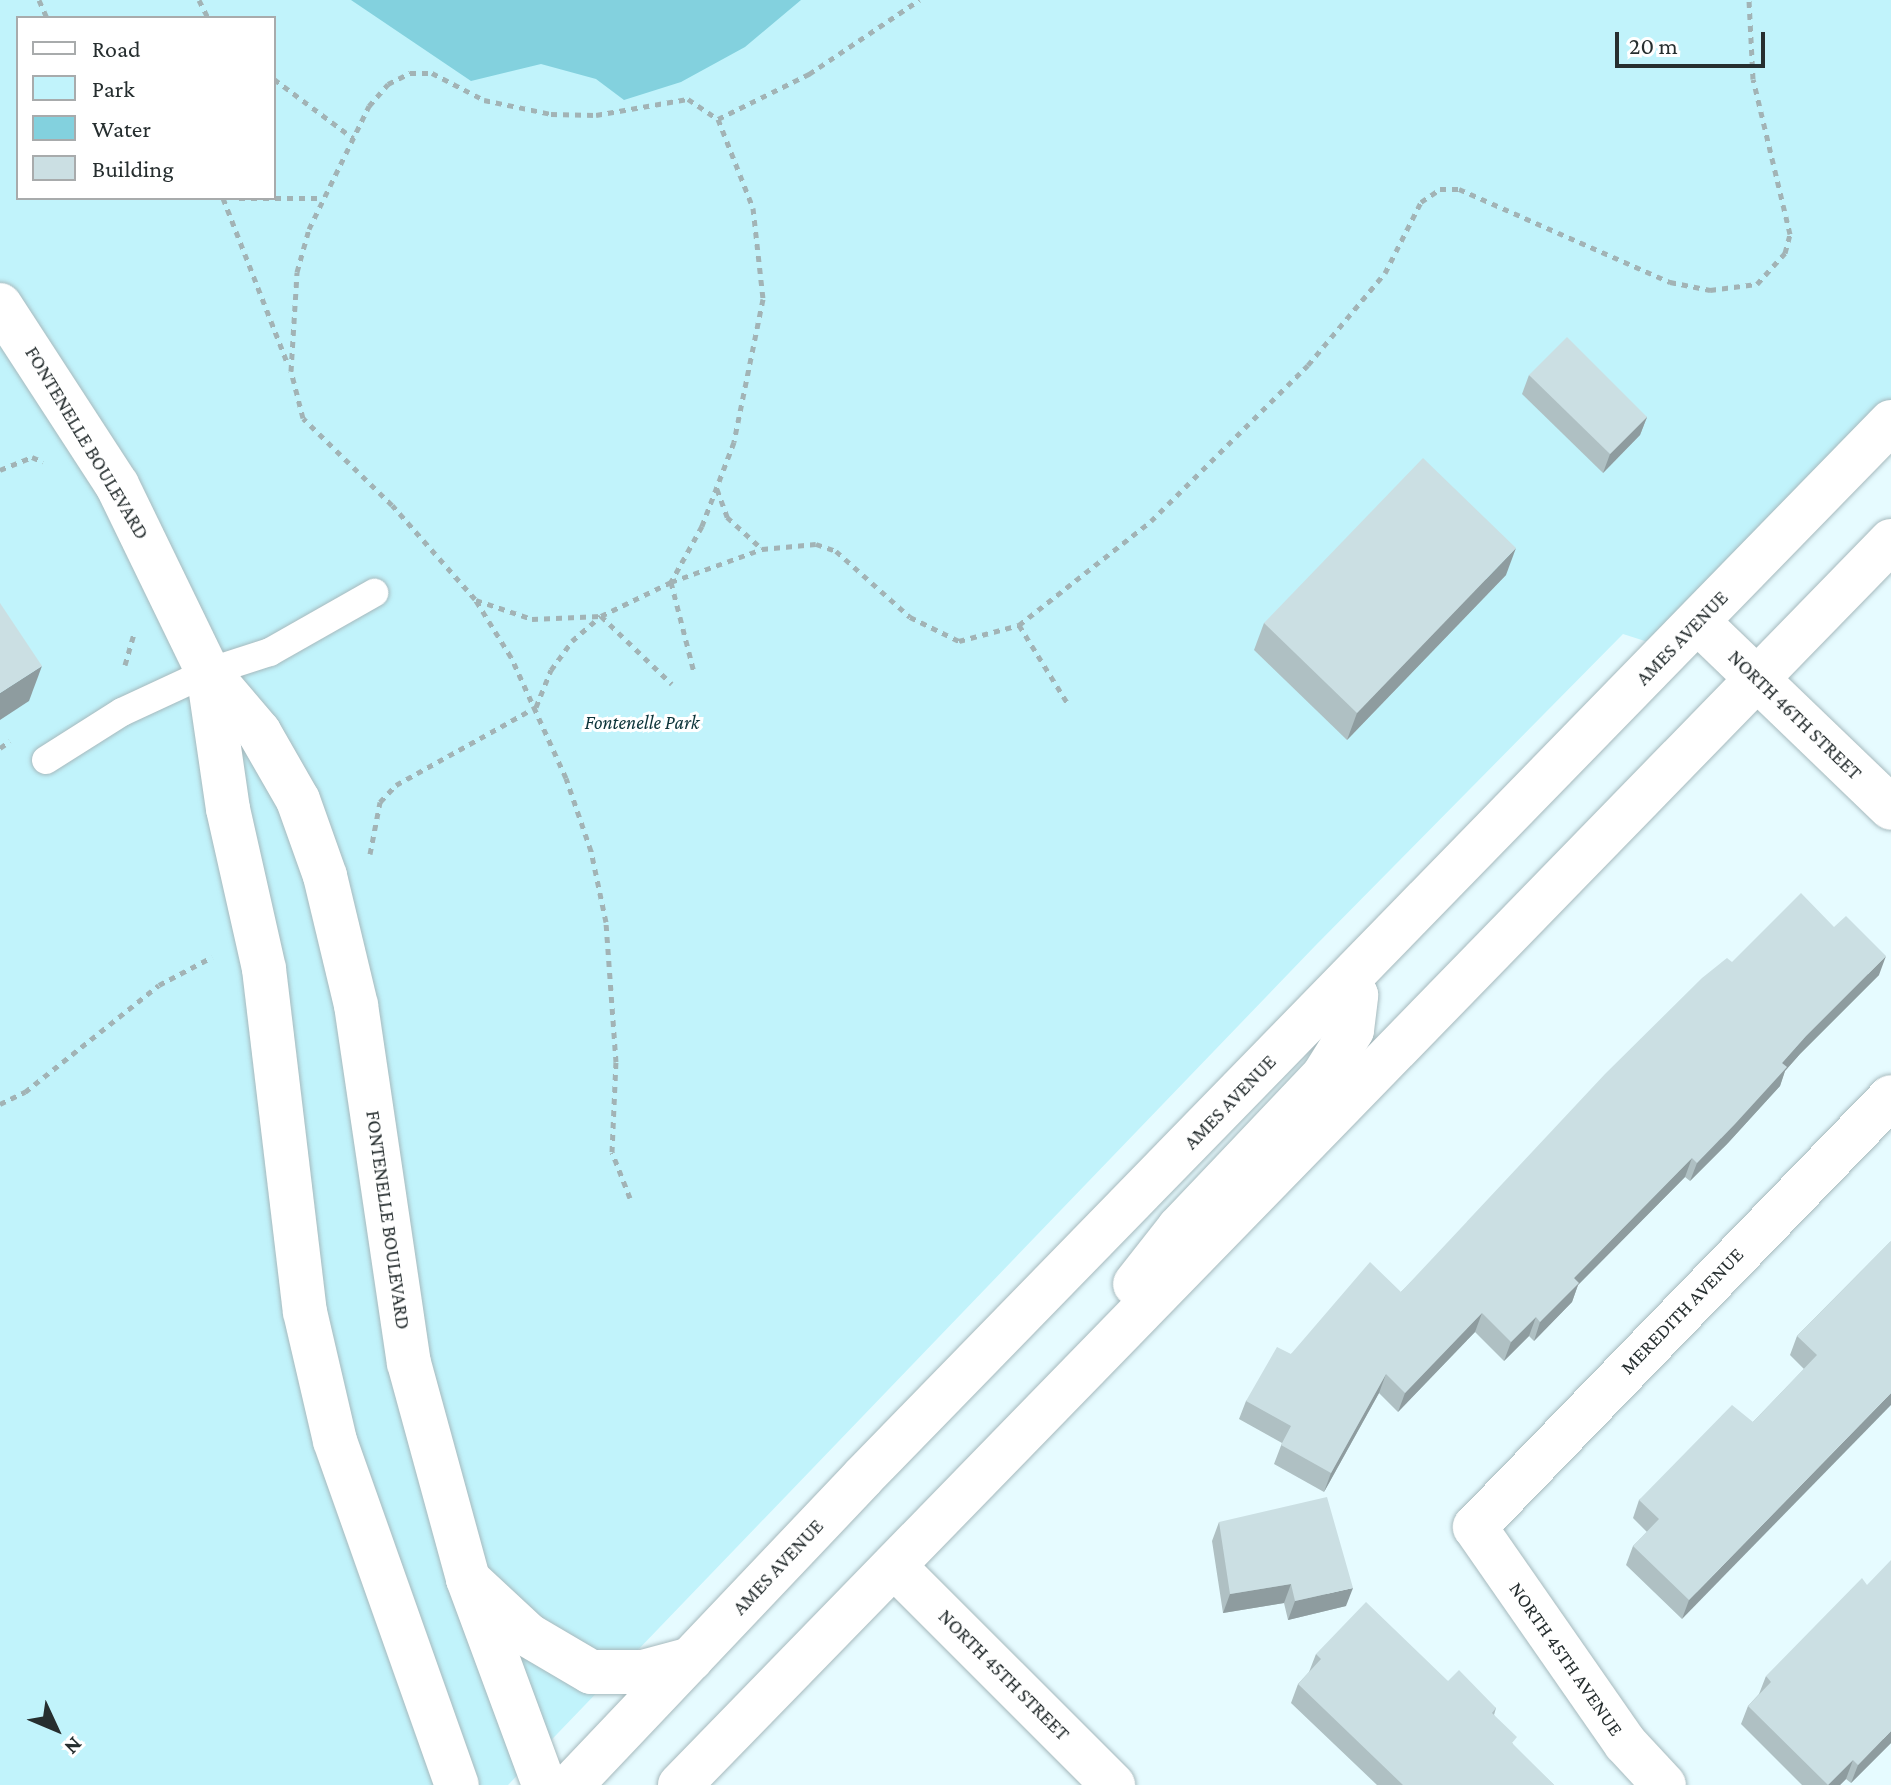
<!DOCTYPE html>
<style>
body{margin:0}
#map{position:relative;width:1891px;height:1785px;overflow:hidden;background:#e6fbff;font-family:"Crimson Pro",serif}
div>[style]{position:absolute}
.green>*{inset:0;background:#c1f3fb}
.water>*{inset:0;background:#83d1de}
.path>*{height:5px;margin-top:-2.5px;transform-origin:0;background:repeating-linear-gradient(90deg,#a2b3b5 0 6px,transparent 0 12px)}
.roads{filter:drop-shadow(0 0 2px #a6b9bd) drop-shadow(0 0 2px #a6b9bd)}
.service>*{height:28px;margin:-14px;padding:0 14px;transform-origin:14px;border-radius:14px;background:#fff}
.minor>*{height:44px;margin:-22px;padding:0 22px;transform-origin:22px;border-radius:22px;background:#fff}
.secondary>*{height:44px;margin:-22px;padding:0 22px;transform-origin:22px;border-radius:22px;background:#fff}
.primary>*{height:44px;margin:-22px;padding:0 22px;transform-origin:22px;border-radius:22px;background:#fff}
.wall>*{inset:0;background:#afc0c3}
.shaded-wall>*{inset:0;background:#8e9c9f}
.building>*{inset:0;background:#cbdfe3}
span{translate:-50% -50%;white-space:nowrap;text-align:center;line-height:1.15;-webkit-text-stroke:6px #fff;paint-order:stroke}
.street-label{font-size:20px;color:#262e2f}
.park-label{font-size:20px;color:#0d343a;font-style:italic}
.legend{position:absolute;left:16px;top:16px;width:260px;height:184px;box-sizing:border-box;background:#fff;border:2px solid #a8abac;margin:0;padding:10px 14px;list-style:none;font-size:24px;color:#262e2f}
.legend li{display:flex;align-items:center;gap:16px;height:40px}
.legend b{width:40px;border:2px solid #a8abac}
.north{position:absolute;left:16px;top:1689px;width:80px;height:80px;-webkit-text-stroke:6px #fff;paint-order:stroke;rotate:134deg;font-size:22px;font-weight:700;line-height:32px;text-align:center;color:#262e2f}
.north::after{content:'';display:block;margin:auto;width:28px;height:36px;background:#262e2f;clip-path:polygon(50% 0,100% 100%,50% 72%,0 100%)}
.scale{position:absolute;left:1615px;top:32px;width:150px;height:36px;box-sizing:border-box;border:4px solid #262e2f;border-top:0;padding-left:10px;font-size:24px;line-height:28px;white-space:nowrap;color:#262e2f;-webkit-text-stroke:6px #fff;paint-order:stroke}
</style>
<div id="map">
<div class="green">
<i style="clip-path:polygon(evenodd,0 0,1891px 0,1891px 402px,1648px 642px,1623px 634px,1315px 946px,508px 1785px,0 1785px,0 0,18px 18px,274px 18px,274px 198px,18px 198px,18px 18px)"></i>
</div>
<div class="water">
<i style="clip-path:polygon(351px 0,801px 0,745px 47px,681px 82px,624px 100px,596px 79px,541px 64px,471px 81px)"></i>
</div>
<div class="path">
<i style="left:39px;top:0;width:20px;rotate:66deg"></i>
<i style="left:199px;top:0;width:20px;rotate:63deg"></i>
<i style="left:274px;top:79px;width:99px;rotate:36.8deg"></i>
<i style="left:718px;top:119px;width:102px;rotate:-26.3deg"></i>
<i style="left:809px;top:74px;width:133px;rotate:-33.9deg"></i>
<i style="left:223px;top:198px;width:179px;rotate:68.7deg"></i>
<i style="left:239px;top:198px;width:84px"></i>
<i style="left:0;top:470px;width:35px;rotate:-22deg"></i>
<i style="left:32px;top:457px;width:12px;rotate:24deg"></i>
<i style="left:717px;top:489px;width:30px;rotate:70deg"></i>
<i style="left:727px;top:517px;width:47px;rotate:42.4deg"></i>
<i style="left:476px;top:600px;width:59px;rotate:18.7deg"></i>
<i style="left:532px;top:619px;width:69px;rotate:-2.5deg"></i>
<i style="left:601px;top:616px;width:98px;rotate:43.8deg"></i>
<i style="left:1019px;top:625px;width:93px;rotate:58.2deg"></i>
<i style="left:125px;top:665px;width:33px;rotate:-74deg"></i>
<i style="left:0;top:748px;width:12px;rotate:-35deg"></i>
<i style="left:370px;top:854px;width:53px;rotate:-79.1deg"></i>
<i style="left:380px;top:802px;width:23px;rotate:-47deg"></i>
<i style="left:396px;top:785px;width:160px;rotate:-29.1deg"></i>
<i style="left:536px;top:707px;width:40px;rotate:-68deg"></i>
<i style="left:551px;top:670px;width:36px;rotate:-54deg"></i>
<i style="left:572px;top:641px;width:38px;rotate:-41deg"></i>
<i style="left:601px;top:616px;width:78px;rotate:-25.9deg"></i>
<i style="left:671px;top:582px;width:97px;rotate:-19.9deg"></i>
<i style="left:762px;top:549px;width:54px;rotate:-5.3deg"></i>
<i style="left:816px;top:544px;width:21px;rotate:19deg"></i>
<i style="left:836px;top:551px;width:99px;rotate:41.7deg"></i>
<i style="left:910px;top:617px;width:55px;rotate:26.1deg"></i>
<i style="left:959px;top:641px;width:62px;rotate:-14.9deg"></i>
<i style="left:1019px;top:625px;width:168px;rotate:-38.2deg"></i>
<i style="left:1151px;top:521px;width:221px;rotate:-44.8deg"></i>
<i style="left:1308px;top:365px;width:120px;rotate:-50.1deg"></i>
<i style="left:1385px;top:273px;width:80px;rotate:-63.1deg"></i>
<i style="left:1421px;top:202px;width:23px;rotate:-34deg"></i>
<i style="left:1440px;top:189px;width:19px"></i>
<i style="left:1459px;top:189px;width:231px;rotate:23.8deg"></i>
<i style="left:1670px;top:282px;width:41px;rotate:11.3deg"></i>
<i style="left:1710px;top:290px;width:47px;rotate:-7.3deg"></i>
<i style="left:1757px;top:284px;width:42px;rotate:-47.9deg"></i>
<i style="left:1785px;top:253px;width:20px;rotate:-75deg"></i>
<i style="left:1790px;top:234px;width:159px;rotate:-103.4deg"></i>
<i style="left:1753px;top:79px;width:79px;rotate:-92.9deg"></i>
<i style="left:0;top:1104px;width:28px;rotate:-26deg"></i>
<i style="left:25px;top:1092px;width:171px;rotate:-38.6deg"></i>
<i style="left:159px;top:985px;width:60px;rotate:-27.8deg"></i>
<i style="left:630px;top:1198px;width:49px;rotate:-111.4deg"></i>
<i style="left:612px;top:1152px;width:90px;rotate:-87.5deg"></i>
<i style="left:616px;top:1062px;width:140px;rotate:-94.1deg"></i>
<i style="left:606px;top:922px;width:73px;rotate:-101.9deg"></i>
<i style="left:591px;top:851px;width:77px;rotate:-108.9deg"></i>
<i style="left:566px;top:778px;width:133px;rotate:-114.4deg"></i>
<i style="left:511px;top:657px;width:68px;rotate:-121.8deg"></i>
<i style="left:475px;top:599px;width:125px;rotate:-131.4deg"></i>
<i style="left:392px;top:505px;width:124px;rotate:-135.7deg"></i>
<i style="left:303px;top:418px;width:49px;rotate:-104.3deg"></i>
<i style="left:291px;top:371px;width:99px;rotate:-86.5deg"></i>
<i style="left:297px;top:272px;width:45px;rotate:-74.4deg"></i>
<i style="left:309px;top:229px;width:137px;rotate:-64deg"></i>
<i style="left:369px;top:106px;width:29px;rotate:-49deg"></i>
<i style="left:388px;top:84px;width:25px;rotate:-27deg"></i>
<i style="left:410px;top:73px;width:22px"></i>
<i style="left:432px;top:73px;width:59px;rotate:27.4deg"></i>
<i style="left:484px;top:100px;width:68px;rotate:11.8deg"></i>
<i style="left:551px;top:114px;width:45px;rotate:1.3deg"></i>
<i style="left:596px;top:115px;width:93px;rotate:-9.9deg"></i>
<i style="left:688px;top:99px;width:36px;rotate:34deg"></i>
<i style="left:718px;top:119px;width:96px;rotate:68.5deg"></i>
<i style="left:753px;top:208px;width:92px;rotate:83.7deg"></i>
<i style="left:763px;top:299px;width:146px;rotate:101.5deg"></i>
<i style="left:734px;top:442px;width:90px;rotate:110.9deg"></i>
<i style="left:702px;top:526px;width:64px;rotate:119deg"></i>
<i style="left:671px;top:582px;width:93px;rotate:75.7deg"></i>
</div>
<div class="roads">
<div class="service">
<i style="left:46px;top:760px;width:90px;rotate:-32.3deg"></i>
<i style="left:122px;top:712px;width:95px;rotate:-24.9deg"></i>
<i style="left:208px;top:672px;width:65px;rotate:-17.9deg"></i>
<i style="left:270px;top:652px;width:120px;rotate:-29.6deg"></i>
</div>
<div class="minor">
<i style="left:1698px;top:622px;width:268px;rotate:43.9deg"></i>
<i style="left:894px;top:1566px;width:310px;rotate:45deg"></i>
<i style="left:1664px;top:1785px;width:57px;rotate:-132.9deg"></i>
<i style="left:1625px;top:1743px;width:263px;rotate:-124.8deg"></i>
<i style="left:1475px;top:1527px;width:598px;rotate:-45.95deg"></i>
</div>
<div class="secondary">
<i style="left:0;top:305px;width:215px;rotate:57deg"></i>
<i style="left:117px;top:485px;width:208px;rotate:64.1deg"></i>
<i style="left:208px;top:672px;width:138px;rotate:81.7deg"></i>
<i style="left:228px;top:809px;width:164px;rotate:77.3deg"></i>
<i style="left:264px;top:969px;width:345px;rotate:83.2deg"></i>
<i style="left:305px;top:1312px;width:132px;rotate:76.9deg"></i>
<i style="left:335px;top:1441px;width:365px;rotate:70.5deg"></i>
<i style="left:208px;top:672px;width:79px;rotate:49.6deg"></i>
<i style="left:259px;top:732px;width:78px;rotate:60.2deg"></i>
<i style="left:298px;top:800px;width:81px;rotate:70.4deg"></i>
<i style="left:325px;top:876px;width:133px;rotate:76.5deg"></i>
<i style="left:356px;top:1005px;width:362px;rotate:81.6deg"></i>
<i style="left:409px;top:1363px;width:224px;rotate:74.7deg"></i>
<i style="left:468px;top:1579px;width:220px;rotate:69.7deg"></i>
</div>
<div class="primary">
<i style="left:1135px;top:1284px;width:71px;rotate:-51.8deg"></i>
<i style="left:1179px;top:1228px;width:211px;rotate:-46.5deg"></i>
<i style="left:1324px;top:1075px;width:53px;rotate:-58.1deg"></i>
<i style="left:1352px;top:1030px;width:35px;rotate:-83deg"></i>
<i style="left:1356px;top:995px;width:17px;rotate:-115deg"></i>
<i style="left:468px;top:1579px;width:82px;rotate:43deg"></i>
<i style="left:528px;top:1635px;width:73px;rotate:30.4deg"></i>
<i style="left:591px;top:1672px;width:52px"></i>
<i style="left:643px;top:1672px;width:50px;rotate:-15.2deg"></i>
<i style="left:571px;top:1785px;width:424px;rotate:-46.5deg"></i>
<i style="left:863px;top:1477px;width:1473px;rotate:-45.74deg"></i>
<i style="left:680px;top:1785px;width:1736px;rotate:-45.77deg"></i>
</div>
</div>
<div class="wall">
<i style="clip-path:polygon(1529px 375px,1647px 417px,1640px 435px,1603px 473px,1522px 394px)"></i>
<i style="clip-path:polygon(1506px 575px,1347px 740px,1254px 650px,1264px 623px)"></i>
<i style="clip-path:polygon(1732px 962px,1879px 975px,1800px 1054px,1785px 1071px,1780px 1086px,1728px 1143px,1690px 1181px,1685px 1177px,1578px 1285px,1572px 1302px,1534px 1341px,1529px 1336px,1504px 1361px,1475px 1332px,1398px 1412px,1379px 1393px,1324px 1492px,1274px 1464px,1282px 1443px,1239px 1419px,1246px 1401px,1291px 1354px,1401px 1292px)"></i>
<i style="clip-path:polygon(1891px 1241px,1682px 1619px,1626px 1565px,1633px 1546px,1647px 1532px,1633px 1518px,1639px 1500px,1753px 1422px,1804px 1369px,1790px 1355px,1797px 1336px)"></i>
<i style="clip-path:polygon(1219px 1522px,1346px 1606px,1288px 1620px,1284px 1603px,1223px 1613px,1212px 1541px)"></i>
<i style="clip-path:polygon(1316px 1654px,1448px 1681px,1496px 1708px,1494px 1715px,1514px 1746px,1554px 1785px,1377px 1785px,1291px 1703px,1298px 1684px,1309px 1672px)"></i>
<i style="clip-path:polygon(1766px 1676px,1891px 1743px,1851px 1783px,1846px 1779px,1840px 1785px,1802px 1785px,1741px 1724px,1748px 1706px,1759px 1694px)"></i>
</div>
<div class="shaded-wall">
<i style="clip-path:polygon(1647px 417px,1640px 435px,1603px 473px,1610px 454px)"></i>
<i style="clip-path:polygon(1516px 548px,1506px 575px,1347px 740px,1357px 713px)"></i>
<i style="clip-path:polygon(42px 666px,29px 701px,0 720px,0 693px)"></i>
<i style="clip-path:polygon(1886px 956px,1879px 975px,1800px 1054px,1785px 1071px,1780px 1086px,1728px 1143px,1690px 1181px,1697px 1163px,1782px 1063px,1806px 1036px)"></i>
<i style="clip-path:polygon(1692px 1158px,1685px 1177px,1578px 1285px,1572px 1302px,1534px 1341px,1540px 1322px,1574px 1278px)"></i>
<i style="clip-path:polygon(1482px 1313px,1475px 1332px,1398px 1412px,1405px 1393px)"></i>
<i style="clip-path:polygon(1536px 1317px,1529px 1336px,1504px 1361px,1511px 1342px)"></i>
<i style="clip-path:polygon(1386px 1374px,1379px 1393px,1324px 1492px,1331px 1473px)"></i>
<i style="clip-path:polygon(1891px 1393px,1891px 1405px,1682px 1619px,1689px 1600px)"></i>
<i style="clip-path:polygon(1291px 1584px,1284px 1603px,1223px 1613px,1230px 1594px)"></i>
<i style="clip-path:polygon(1353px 1588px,1346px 1606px,1288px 1620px,1295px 1601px)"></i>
<i style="clip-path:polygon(1891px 1731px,1891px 1743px,1851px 1783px,1858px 1765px)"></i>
<i style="clip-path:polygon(1853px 1760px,1846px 1779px,1840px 1785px,1828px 1785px)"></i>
</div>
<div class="building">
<i style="clip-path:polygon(1567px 337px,1647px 417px,1610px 454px,1529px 375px)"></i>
<i style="clip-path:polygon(1423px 458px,1516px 548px,1357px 713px,1264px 623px)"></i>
<i style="clip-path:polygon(0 603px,42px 666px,0 693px)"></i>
<i style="clip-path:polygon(1801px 893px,1834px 927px,1846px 916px,1886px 956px,1806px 1036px,1782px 1063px,1787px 1067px,1735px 1124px,1697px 1163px,1692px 1158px,1574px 1278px,1579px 1283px,1540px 1322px,1536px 1317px,1511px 1342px,1482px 1313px,1405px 1393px,1386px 1374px,1331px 1473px,1281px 1445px,1291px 1426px,1246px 1401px,1277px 1347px,1291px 1354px,1370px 1262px,1401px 1292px,1605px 1074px,1702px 978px,1727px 958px,1732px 962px)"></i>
<i style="clip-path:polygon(1891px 1241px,1891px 1393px,1689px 1600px,1633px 1546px,1659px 1519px,1639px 1500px,1732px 1405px,1753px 1422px,1817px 1355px,1797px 1336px)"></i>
<i style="clip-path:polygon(1327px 1497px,1353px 1588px,1295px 1601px,1291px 1584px,1230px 1594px,1219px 1522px)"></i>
<i style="clip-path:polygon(1891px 1560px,1891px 1731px,1858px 1765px,1853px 1760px,1828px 1785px,1748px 1706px,1771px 1682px,1766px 1676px,1862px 1578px,1867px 1585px)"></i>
<i style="clip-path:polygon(1366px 1602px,1448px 1681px,1459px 1670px,1496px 1708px,1492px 1713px,1517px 1737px,1512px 1743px,1554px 1785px,1403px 1785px,1298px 1684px,1321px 1659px,1316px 1654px)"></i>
</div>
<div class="street-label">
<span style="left:87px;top:443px;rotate:59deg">FONTENELLE BOULEVARD</span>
<span style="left:1682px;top:638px;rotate:-46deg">AMES AVENUE</span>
<span style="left:1795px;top:715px;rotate:44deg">NORTH 46TH STREET</span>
<span style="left:1230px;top:1102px;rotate:-46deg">AMES AVENUE</span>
<span style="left:388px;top:1220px;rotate:82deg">FONTENELLE BOULEVARD</span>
<span style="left:1682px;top:1311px;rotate:-46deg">MEREDITH AVENUE</span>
<span style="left:778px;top:1567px;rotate:-47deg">AMES AVENUE</span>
<span style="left:1566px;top:1659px;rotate:55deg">NORTH 45TH AVENUE</span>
<span style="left:1004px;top:1675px;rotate:45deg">NORTH 45TH STREET</span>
</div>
<div class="park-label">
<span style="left:642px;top:722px">Fontenelle Park</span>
</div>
<ul class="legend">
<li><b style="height:10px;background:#fff"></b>Road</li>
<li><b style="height:22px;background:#c1f3fb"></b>Park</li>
<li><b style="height:22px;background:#83d1de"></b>Water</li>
<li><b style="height:22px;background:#cbdfe3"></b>Building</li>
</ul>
<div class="north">N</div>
<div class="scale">20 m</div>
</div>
